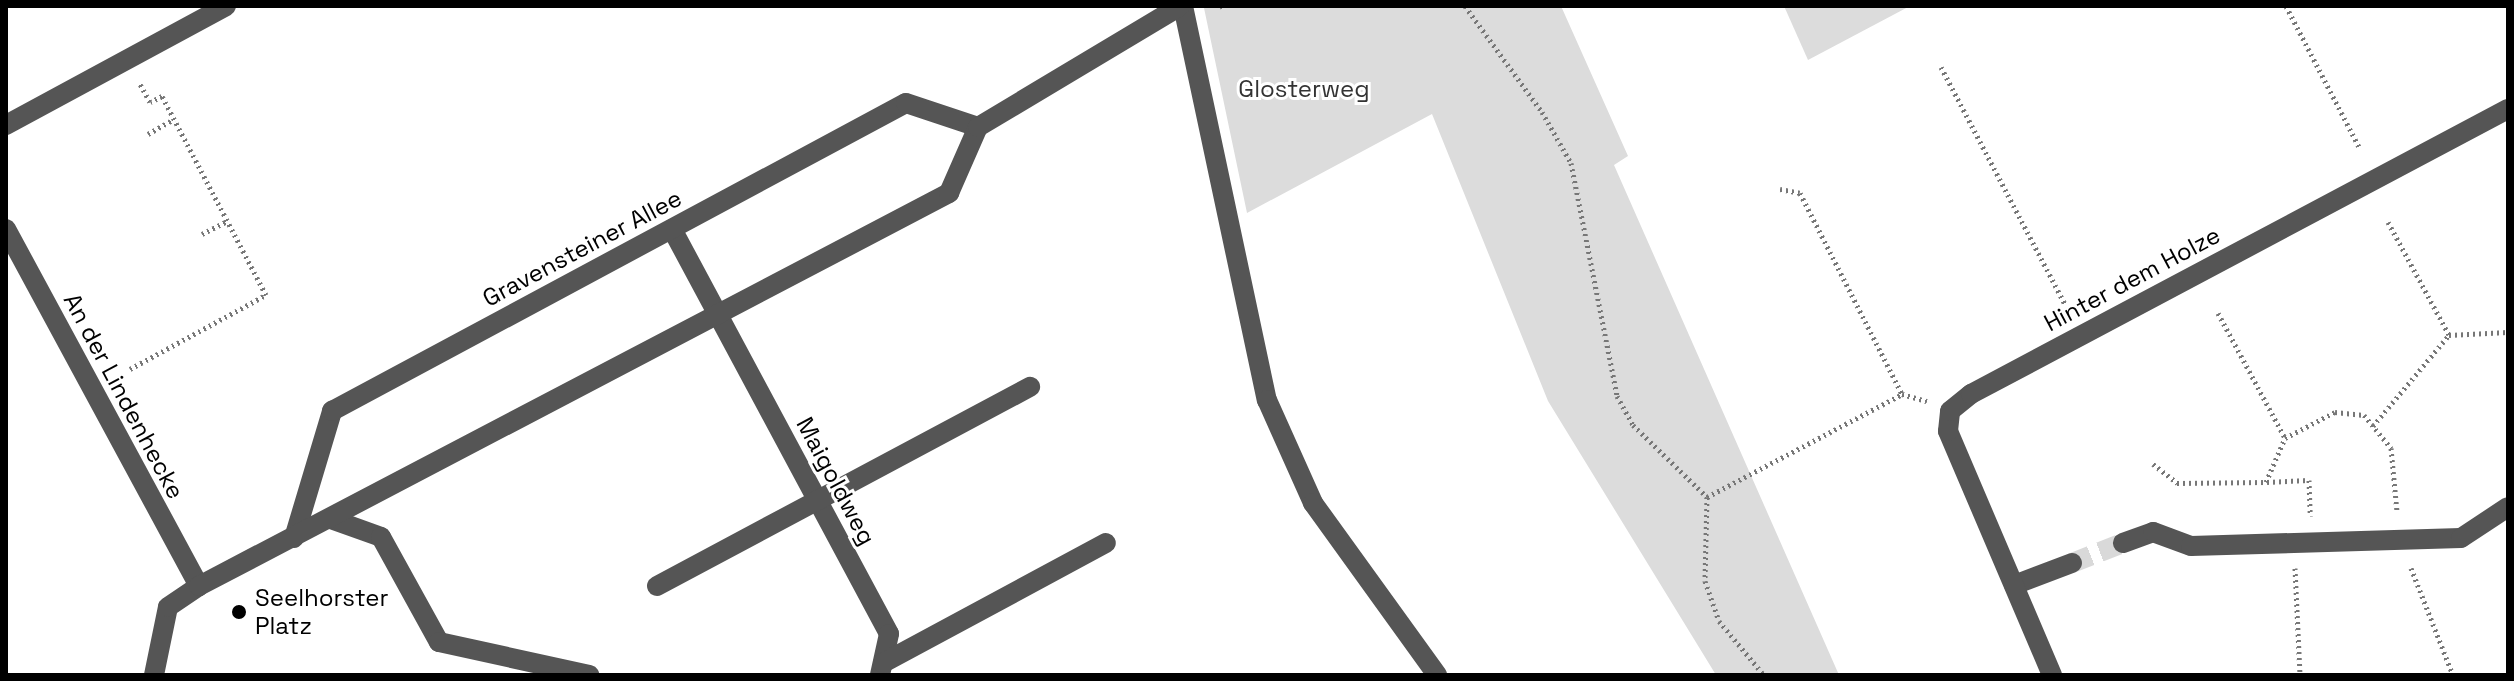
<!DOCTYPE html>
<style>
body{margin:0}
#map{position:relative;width:2514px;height:681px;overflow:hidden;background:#fff;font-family:"Space Grotesk",sans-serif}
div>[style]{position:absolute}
.green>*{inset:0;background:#dcdcdc}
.minor-tunnel>*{height:20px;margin-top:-10px;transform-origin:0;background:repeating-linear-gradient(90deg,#d9d9d9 0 20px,transparent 0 30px)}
.path>*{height:5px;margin-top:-2.5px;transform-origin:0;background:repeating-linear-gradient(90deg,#777 0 2px,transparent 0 6px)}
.minor>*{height:20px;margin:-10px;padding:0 10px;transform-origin:10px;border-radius:10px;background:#555}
.dots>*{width:22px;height:22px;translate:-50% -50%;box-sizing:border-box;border:4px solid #fff;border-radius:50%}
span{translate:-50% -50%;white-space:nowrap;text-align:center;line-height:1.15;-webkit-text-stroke:6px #fff;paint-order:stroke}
.park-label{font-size:24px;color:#333}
.street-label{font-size:24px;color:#000}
.poi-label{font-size:24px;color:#000}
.left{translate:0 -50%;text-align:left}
.frame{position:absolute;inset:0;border:8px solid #000;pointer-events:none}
</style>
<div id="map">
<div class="green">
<i style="clip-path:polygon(1561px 6px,1628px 156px,1614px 165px,1839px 675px,1716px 675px,1548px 401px,1432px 114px,1247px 213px,1204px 8px)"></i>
<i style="clip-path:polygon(1784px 6px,1910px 6px,1808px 60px)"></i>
</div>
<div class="minor-tunnel">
<i style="left:2072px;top:563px;width:55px;rotate:-21.4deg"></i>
</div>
<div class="path">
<i style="left:1222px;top:6px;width:2px;rotate:63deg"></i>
<i style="left:1465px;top:6px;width:131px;rotate:54deg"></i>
<i style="left:1542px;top:112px;width:59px;rotate:60.4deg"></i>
<i style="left:1571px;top:163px;width:237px;rotate:78.8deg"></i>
<i style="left:1617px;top:396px;width:33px;rotate:61deg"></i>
<i style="left:1633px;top:425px;width:103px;rotate:44.2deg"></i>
<i style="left:1707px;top:497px;width:84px;rotate:91.4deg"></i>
<i style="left:1705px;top:581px;width:42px;rotate:70.7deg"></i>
<i style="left:1719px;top:621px;width:70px;rotate:50.2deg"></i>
<i style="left:2286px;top:6px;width:161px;rotate:62.6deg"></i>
<i style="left:1941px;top:67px;width:270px;rotate:62.4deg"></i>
<i style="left:148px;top:134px;width:30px;rotate:-30deg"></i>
<i style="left:1780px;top:189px;width:20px;rotate:11deg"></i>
<i style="left:1800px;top:193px;width:225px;rotate:63.1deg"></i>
<i style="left:2388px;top:222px;width:128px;rotate:61.6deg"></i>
<i style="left:2449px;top:335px;width:59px;rotate:-2.9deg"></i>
<i style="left:202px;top:234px;width:29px;rotate:-27deg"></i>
<i style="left:2218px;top:313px;width:142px;rotate:61.8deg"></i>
<i style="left:2285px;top:438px;width:56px;rotate:-27.5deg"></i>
<i style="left:2335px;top:412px;width:29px;rotate:6deg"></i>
<i style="left:2364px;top:415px;width:43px;rotate:50.7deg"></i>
<i style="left:2391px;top:448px;width:64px;rotate:84.6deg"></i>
<i style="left:130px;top:369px;width:155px;rotate:-28.6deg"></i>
<i style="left:266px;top:295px;width:225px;rotate:-117.6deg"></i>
<i style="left:162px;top:96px;width:13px;rotate:153deg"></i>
<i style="left:150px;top:102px;width:21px;rotate:-119deg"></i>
<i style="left:2373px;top:426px;width:119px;rotate:-50.1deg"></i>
<i style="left:2153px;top:464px;width:31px;rotate:38deg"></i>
<i style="left:2177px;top:483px;width:89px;rotate:-0.6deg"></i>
<i style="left:2266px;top:482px;width:48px;rotate:-66.6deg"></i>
<i style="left:2267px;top:482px;width:42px;rotate:-2.7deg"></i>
<i style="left:2309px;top:480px;width:36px;rotate:88deg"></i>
<i style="left:1707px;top:497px;width:221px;rotate:-27.8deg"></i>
<i style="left:1902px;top:394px;width:26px;rotate:16deg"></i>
<i style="left:2295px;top:568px;width:107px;rotate:87.3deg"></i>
<i style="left:2411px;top:568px;width:115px;rotate:68.6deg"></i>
</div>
<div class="minor">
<i style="left:1183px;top:6px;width:403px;rotate:78deg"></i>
<i style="left:1267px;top:400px;width:113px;rotate:65.9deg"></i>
<i style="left:1313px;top:503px;width:212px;rotate:54.2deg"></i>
<i style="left:6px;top:125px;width:250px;rotate:-28.4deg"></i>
<i style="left:6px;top:229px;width:406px;rotate:61.6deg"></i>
<i style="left:672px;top:229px;width:459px;rotate:61.8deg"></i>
<i style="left:889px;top:634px;width:42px;rotate:102.4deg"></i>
<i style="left:331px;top:519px;width:53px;rotate:19.8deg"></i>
<i style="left:381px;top:537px;width:120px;rotate:61.1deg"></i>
<i style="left:439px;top:642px;width:154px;rotate:12.4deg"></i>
<i style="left:294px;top:538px;width:133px;rotate:-73.3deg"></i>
<i style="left:332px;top:411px;width:651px;rotate:-28.22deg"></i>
<i style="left:906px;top:103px;width:76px;rotate:18.4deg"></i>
<i style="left:2123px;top:543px;width:32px;rotate:-20deg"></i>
<i style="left:2153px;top:532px;width:40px;rotate:20.2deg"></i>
<i style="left:2191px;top:546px;width:270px;rotate:-1.7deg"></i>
<i style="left:2461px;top:538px;width:56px;rotate:-33.4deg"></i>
<i style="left:2014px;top:585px;width:62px;rotate:-20.8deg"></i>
<i style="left:657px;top:586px;width:423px;rotate:-28.1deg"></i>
<i style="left:883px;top:663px;width:253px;rotate:-28.3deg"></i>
<i style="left:154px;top:675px;width:69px;rotate:-78.4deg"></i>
<i style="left:168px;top:607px;width:37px;rotate:-34deg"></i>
<i style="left:199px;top:586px;width:847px;rotate:-27.65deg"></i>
<i style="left:949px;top:193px;width:72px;rotate:-66.3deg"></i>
<i style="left:978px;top:127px;width:235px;rotate:-30.9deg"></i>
<i style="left:2052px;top:675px;width:265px;rotate:-113.1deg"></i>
<i style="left:1948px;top:431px;width:20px;rotate:-84deg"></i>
<i style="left:1950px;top:411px;width:27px;rotate:-39deg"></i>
<i style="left:1971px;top:394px;width:608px;rotate:-27.96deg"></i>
</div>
<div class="dots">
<i style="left:239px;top:612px;background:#000"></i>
</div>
<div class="park-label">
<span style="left:1304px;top:89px">Glosterweg</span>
</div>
<div class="street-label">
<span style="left:582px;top:248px;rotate:-28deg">Gravensteiner Allee</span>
<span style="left:2132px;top:279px;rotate:-28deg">Hinter dem Holze</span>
<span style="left:124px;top:396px;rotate:62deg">An der Lindenhecke</span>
<span style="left:836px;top:481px;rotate:62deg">Maigoldweg</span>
</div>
<div class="poi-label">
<span class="left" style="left:255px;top:612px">Seelhorster<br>Platz</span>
</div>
<div class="frame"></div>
</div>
